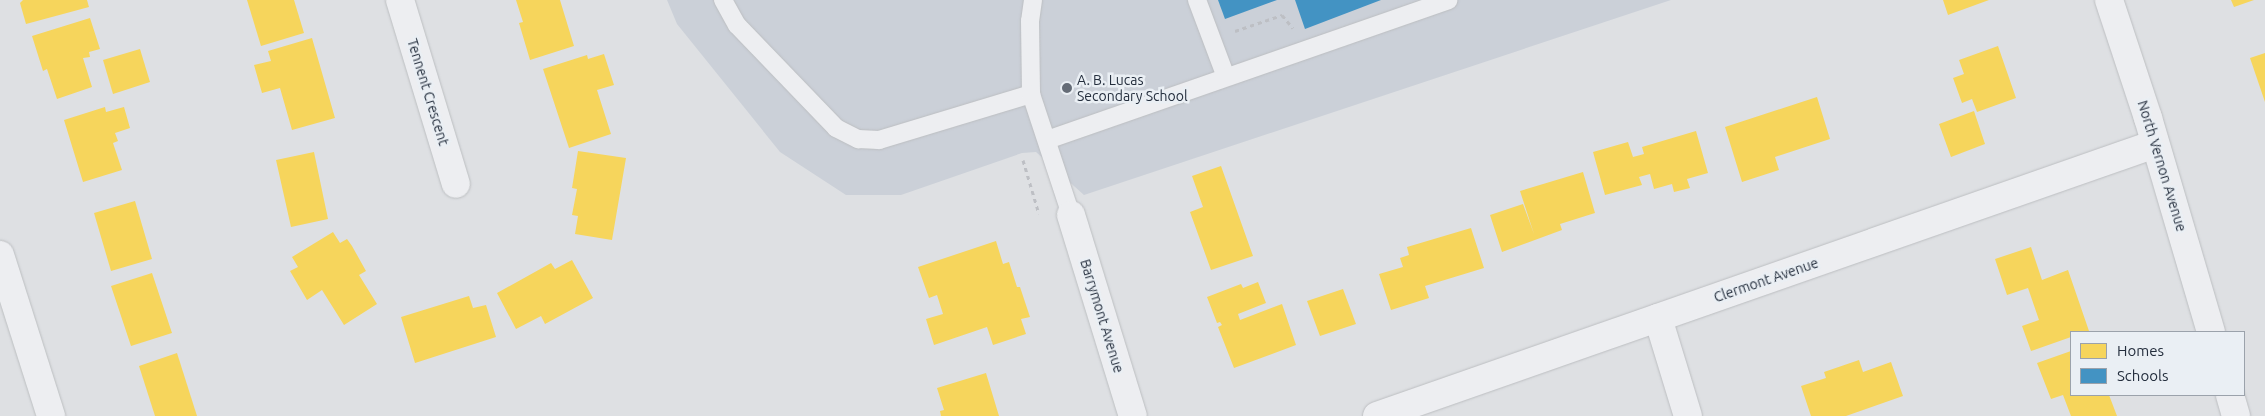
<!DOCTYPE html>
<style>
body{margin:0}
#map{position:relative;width:2265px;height:416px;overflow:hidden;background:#dee0e3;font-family:Ubuntu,sans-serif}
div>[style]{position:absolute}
.built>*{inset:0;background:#cbd0d8}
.homes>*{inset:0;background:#f6d55c}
.schools>*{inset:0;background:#4393c3}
.path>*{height:3px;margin-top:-1.5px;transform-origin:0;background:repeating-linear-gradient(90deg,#bdbfc4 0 4px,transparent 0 8px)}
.roads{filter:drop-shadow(0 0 1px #bcbec1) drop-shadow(0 0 1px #bcbec1)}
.service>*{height:18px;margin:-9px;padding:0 9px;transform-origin:9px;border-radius:9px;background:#edeef1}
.minor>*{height:28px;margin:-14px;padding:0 14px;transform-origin:14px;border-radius:14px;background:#edeef1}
.tertiary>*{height:28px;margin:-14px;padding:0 14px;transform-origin:14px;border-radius:14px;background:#edeef1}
.dots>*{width:14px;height:14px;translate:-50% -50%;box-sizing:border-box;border:2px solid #eaeff4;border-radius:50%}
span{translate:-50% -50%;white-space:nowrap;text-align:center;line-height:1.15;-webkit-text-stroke:5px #eaeff4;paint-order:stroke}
.poi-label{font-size:14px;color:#242e3d}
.left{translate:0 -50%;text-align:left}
.street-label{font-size:14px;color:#242e3d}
.legend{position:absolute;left:2070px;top:331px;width:175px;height:65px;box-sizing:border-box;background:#eaeff4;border:1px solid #9ba2ab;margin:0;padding:6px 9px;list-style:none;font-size:15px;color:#242e3d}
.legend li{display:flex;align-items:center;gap:10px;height:25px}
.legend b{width:25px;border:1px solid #9ba2ab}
</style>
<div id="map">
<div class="built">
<i style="clip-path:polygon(667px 0,1671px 0,1084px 195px,1036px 152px,1022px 153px,901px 195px,846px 195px,780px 152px,677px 24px)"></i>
</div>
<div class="homes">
<i style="clip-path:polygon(23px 0,87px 0,89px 7px,26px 24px,20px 3px)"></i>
<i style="clip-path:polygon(247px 0,294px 0,304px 33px,261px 46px)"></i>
<i style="clip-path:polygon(516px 0,560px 0,574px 46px,530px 60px,519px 23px,523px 22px)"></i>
<i style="clip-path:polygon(1943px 0,1989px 0,1948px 15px)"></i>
<i style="clip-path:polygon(2231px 0,2254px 0,2234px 7px)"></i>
<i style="clip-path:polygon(90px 18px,100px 49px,89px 52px,90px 57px,83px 58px,92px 87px,57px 99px,47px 69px,43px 71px,32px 36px)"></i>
<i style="clip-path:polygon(312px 38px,335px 118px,292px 130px,280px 88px,262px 93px,254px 65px,271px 61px,268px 51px)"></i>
<i style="clip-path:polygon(1998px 46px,2016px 98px,1977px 112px,1972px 99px,1962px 103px,1953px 78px,1964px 74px,1959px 60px)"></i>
<i style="clip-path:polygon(140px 49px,150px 82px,113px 94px,103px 60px)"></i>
<i style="clip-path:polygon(2265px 53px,2265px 102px,2250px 58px)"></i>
<i style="clip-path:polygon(604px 54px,614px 85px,597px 90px,611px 134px,569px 148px,543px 69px,587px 55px,588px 59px)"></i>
<i style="clip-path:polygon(1817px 97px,1830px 139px,1775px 157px,1779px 170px,1742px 182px,1725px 127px)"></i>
<i style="clip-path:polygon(105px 107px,106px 112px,124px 107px,130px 128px,115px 133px,118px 141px,113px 143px,122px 170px,83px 182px,64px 120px)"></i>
<i style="clip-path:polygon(1974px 111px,1985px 144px,1951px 157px,1939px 124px)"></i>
<i style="clip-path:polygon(1696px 131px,1708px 173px,1687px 179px,1690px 188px,1674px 192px,1672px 184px,1654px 189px,1650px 174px,1639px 177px,1642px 185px,1605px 195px,1593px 152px,1628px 142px,1633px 157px,1644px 154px,1642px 147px)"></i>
<i style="clip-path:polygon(578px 151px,626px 158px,612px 240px,575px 234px,578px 216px,572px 215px,577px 189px,572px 188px)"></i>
<i style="clip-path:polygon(314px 152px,328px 219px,291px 227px,276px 160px)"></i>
<i style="clip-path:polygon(1221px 166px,1253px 256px,1211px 270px,1190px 212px,1203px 207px,1192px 176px)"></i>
<i style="clip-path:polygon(1583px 172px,1595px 213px,1560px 224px,1562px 230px,1502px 252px,1490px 215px,1523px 204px,1534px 234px,1520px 191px)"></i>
<i style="clip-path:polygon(135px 201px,152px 259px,111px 271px,94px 213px)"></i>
<i style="clip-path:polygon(1471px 228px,1484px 268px,1425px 286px,1429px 298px,1391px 310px,1379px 274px,1403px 267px,1400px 258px,1409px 255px,1407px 247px)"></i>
<i style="clip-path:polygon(333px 232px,340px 243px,347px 239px,352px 246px,366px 271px,359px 275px,377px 304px,344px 325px,322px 290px,307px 300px,290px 271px,298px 267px,292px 257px)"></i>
<i style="clip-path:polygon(996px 241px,1003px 264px,1009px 262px,1017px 287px,1020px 287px,1030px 317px,1021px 319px,1026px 334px,993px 345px,987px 327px,934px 345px,926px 319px,943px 314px,937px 295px,929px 298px,918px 267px)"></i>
<i style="clip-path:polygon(2031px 247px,2042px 280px,2068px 270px,2089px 331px,2071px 332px,2071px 337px,2031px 351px,2022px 326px,2039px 320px,2028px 288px,2007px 295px,1995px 259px)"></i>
<i style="clip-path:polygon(572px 260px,593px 298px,545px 324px,541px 316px,516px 329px,497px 293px,551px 263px,555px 269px)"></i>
<i style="clip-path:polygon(152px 273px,172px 333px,131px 346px,111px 286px)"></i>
<i style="clip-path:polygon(1258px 282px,1266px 303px,1238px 314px,1240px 320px,1282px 304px,1296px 345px,1234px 368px,1218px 327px,1222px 325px,1220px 322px,1217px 323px,1207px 297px,1241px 284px,1243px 288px)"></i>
<i style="clip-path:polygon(1343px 289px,1356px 324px,1320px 336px,1307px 301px)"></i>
<i style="clip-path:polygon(469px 296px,473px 308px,486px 305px,496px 337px,415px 363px,401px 317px)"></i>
<i style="clip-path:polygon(2071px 351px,2071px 395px,2109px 395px,2117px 416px,2071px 416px,2063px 395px,2051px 399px,2037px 363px)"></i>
<i style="clip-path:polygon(177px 353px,197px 416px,155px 416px,139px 366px)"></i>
<i style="clip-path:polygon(1859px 360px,1863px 372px,1891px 362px,1903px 396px,1846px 416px,1811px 416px,1801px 386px,1826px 378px,1824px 372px)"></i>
<i style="clip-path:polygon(986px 373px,999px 416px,941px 416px,940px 411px,944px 410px,937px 388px)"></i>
</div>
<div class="schools">
<i style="clip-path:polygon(1218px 0,1277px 0,1225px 19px)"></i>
<i style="clip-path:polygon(1295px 0,1381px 0,1305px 29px)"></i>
</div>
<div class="path">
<i style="left:1235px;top:31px;width:50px;rotate:-18.8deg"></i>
<i style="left:1282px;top:15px;width:17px;rotate:50deg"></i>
<i style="left:1023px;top:160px;width:56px;rotate:73.5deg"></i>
</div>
<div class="roads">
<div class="service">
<i style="left:723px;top:0;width:29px;rotate:61deg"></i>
<i style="left:737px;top:25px;width:143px;rotate:46.1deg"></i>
<i style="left:836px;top:128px;width:25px;rotate:27deg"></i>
<i style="left:858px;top:139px;width:21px;rotate:3deg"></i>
<i style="left:879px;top:140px;width:159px;rotate:-16.8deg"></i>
<i style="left:1033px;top:0;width:21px;rotate:98deg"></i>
<i style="left:1030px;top:21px;width:73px;rotate:89.2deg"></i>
<i style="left:1031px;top:94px;width:127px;rotate:71.7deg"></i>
<i style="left:1197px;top:0;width:82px;rotate:69.4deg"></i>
<i style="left:1047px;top:140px;width:425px;rotate:-19.2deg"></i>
</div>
<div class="minor">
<i style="left:400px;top:0;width:192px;rotate:73.1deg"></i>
<i style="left:2109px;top:0;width:124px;rotate:71.7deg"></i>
<i style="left:2148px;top:118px;width:223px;rotate:73.6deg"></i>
<i style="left:1071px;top:215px;width:210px;rotate:72.9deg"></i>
<i style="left:1658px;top:318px;width:102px;rotate:73deg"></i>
<i style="left:2230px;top:395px;width:22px;rotate:74deg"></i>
<i style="left:1377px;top:416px;width:824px;rotate:-19.27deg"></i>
</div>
<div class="tertiary">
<i style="left:0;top:255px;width:169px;rotate:72.4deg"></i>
</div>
</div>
<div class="dots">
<i style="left:1067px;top:88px;background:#656c77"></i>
</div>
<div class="poi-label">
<span class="left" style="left:1077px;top:88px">A. B. Lucas<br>Secondary School</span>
</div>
<div class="street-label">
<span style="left:428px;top:92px;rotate:73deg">Tennent Crescent</span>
<span style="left:2162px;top:166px;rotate:73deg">North Vernon Avenue</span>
<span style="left:1766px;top:280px;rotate:-19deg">Clermont Avenue</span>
<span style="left:1102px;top:316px;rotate:73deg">Barrymont Avenue</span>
</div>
<ul class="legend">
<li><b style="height:14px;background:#f6d55c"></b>Homes</li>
<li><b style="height:14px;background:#4393c3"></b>Schools</li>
</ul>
</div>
